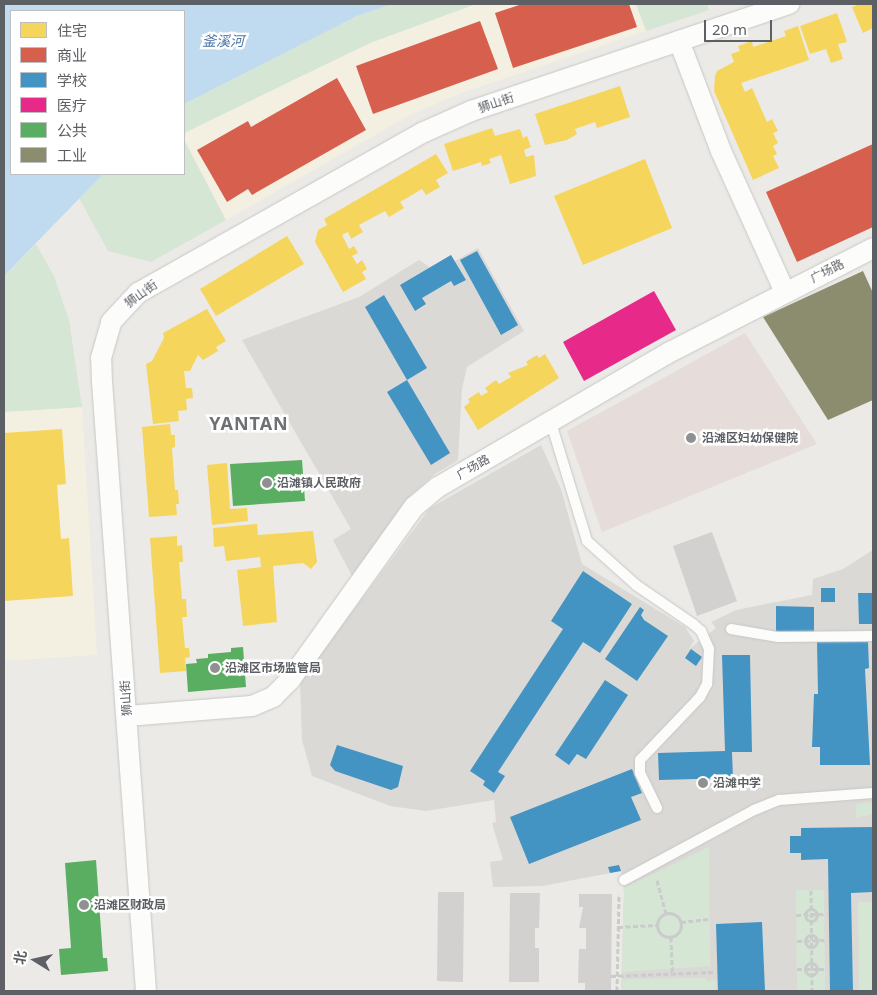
<!DOCTYPE html>
<meta charset="utf-8">
<style>
body{margin:0}
#map{position:relative;width:877px;height:995px;overflow:hidden;background:#ebeae6;font-family:"Noto Sans","Noto Sans SC",sans-serif}
div>[style]{position:absolute}
.commercial>*{inset:0;background:#f3f0e1}
.education>*{inset:0;background:#dbd9d5}
.medical>*{inset:0;background:#e6dcda}
.green>*{inset:0;background:#d6e6d4}
.water>*{inset:0;background:#c0daf0}
.homes>*{inset:0;background:#f6d55c}
.shops>*{inset:0;background:#d6604d}
.schools>*{inset:0;background:#4393c3}
.health>*{inset:0;background:#e7298a}
.public>*{inset:0;background:#5aae61}
.industry>*{inset:0;background:#8c8c6e}
.building>*{inset:0;background:#d2d1cf}
.path>*{height:3px;margin-top:-1.5px;transform-origin:0;background:repeating-linear-gradient(90deg,#c9cccb 0 5px,transparent 0 7.5px)}
.path>.ring{margin:-1.5px;padding:0;box-sizing:content-box;background:none;border:3px solid #c9cccb;border-radius:50%}
.roads{filter:drop-shadow(0 0 1px #c7c7c7) drop-shadow(0 0 1px #c7c7c7)}
.lane>*{height:10px;margin:-5px;padding:0 5px;transform-origin:5px;border-radius:5px;background:#fcfcfb}
.street>*{height:20px;margin:-10px;padding:0 10px;transform-origin:10px;border-radius:10px;background:#fcfcfb}
.dots>*{width:14px;height:14px;translate:-50% -50%;box-sizing:border-box;border:2px solid #fff;border-radius:50%}
span{translate:-50% -50%;white-space:nowrap;text-align:center;line-height:1.15;-webkit-text-stroke:5px #fff;paint-order:stroke}
.street-label{font-size:12px;color:#5c5f63}
.poi-label{font-size:12px;color:#5c5f63;font-weight:700}
.left{translate:0 -50%;text-align:left}
.water-label{font-size:14px;color:#4c74a5;font-style:italic}
.district-label{font-size:18px;color:#6d7175;font-weight:700;letter-spacing:1px}
.frame{position:absolute;inset:0;border:5px solid #5c5f63;pointer-events:none}
.legend{position:absolute;left:10px;top:10px;width:175px;height:165px;box-sizing:border-box;background:#fff;border:1px solid #bebfc1;margin:0;padding:6px 9px;list-style:none;font-size:15px;color:#5c5f63}
.legend li{display:flex;align-items:center;gap:10px;height:25px}
.legend b{width:25px;border:1px solid #bebfc1}
.north{position:absolute;left:10px;top:935px;width:50px;height:50px;-webkit-text-stroke:4px #fff;paint-order:stroke;rotate:280deg;font-size:14px;font-weight:700;line-height:20px;text-align:center;color:#5c5f63}
.north::after{content:'';display:block;margin:auto;width:18px;height:22px;background:#5c5f63;clip-path:polygon(50% 0,100% 100%,50% 72%,0 100%)}
.scale{position:absolute;left:704px;top:20px;width:68px;height:22px;box-sizing:border-box;border:2px solid #5c5f63;border-top:0;padding-left:6px;font-size:15px;line-height:18px;white-space:nowrap;color:#5c5f63;-webkit-text-stroke:4px #fff;paint-order:stroke}
</style>
<div id="map">
<div class="commercial">
<i style="clip-path:polygon(476px 4px,636px 4px,646px 31px,464px 92px,412px 114px,226px 220px,184px 139px,186px 132px,370px 43px)"></i>
<i style="clip-path:polygon(82px 407px,97px 655px,4px 661px,4px 412px)"></i>
</div>
<div class="education">
<i style="clip-path:polygon(478px 248px,524px 331px,467px 367px,462px 389px,458px 460px,435px 474px,407px 499px,352px 576px,333px 540px,351px 529px,242px 340px,359px 297px,419px 260px,430px 267px,451px 255px,455px 261px)"></i>
<i style="clip-path:polygon(541px 445px,561px 489px,582px 564px,685px 627px,694px 641px,689px 649px,716px 628px,711px 622px,736px 610px,812px 595px,813px 579px,843px 569px,873px 550px,873px 991px,621px 991px,624px 893px,621px 871px,542px 886px,493px 887px,490px 862px,503px 860px,492px 823px,496px 822px,494px 800px,426px 811px,390px 806px,312px 776px,302px 740px,300px 681px,430px 508px)"></i>
</div>
<div class="medical">
<i style="clip-path:polygon(745px 333px,817px 444px,602px 532px,567px 431px)"></i>
</div>
<div class="green">
<i style="clip-path:polygon(392px 4px,476px 4px,370px 43px,186px 132px,184px 140px,226px 220px,151px 262px,108px 251px,79px 198px,103px 174px,184px 174px,184px 104px,357px 16px)"></i>
<i style="clip-path:polygon(636px 4px,707px 4px,709px 10px,646px 31px)"></i>
<i style="clip-path:polygon(36px 244px,54px 276px,69px 320px,82px 407px,4px 412px,4px 276px)"></i>
<i style="clip-path:polygon(873px 802px,873px 814px,856px 818px,856px 804px)"></i>
<i style="clip-path:polygon(709px 847px,710px 966px,622px 972px,624px 888px)"></i>
<i style="clip-path:polygon(796px 890px,824px 890px,825px 991px,797px 991px)"></i>
<i style="clip-path:polygon(858px 902px,873px 902px,873px 991px,859px 991px)"></i>
<i style="clip-path:polygon(706px 978px,706px 981px,716px 980px,716px 991px,621px 991px,622px 979px)"></i>
</div>
<div class="water">
<i style="clip-path:polygon(4px 4px,392px 4px,357px 16px,184px 104px,184px 11px,11px 11px,11px 174px,103px 174px,4px 276px)"></i>
</div>
<div class="homes">
<i style="clip-path:polygon(860px 4px,873px 4px,873px 28px,863px 33px,852px 7px)"></i>
<i style="clip-path:polygon(837px 13px,847px 42px,838px 44px,843px 59px,831px 63px,826px 49px,810px 54px,800px 26px)"></i>
<i style="clip-path:polygon(798px 26px,809px 60px,741px 83px,745px 92px,752px 88px,767px 122px,772px 119px,778px 131px,773px 133px,778px 143px,773px 146px,777px 154px,773px 156px,779px 168px,753px 180px,714px 91px,715px 76px,717px 71px,734px 62px,731px 54px,740px 51px,738px 46px,752px 41px,753px 47px,786px 36px,784px 31px)"></i>
<i style="clip-path:polygon(620px 86px,630px 117px,597px 128px,595px 122px,575px 129px,577px 134px,567px 140px,545px 145px,535px 114px)"></i>
<i style="clip-path:polygon(492px 128px,495px 136px,520px 129px,523px 138px,527px 136px,531px 147px,524px 150px,526px 157px,534px 155px,536px 176px,510px 184px,501px 155px,489px 159px,491px 163px,482px 166px,481px 162px,453px 171px,444px 144px)"></i>
<i style="clip-path:polygon(436px 154px,448px 173px,436px 180px,440px 187px,426px 195px,422px 189px,400px 202px,404px 208px,389px 217px,385px 211px,359px 225px,363px 232px,351px 239px,348px 232px,342px 235px,349px 249px,354px 246px,358px 253px,352px 256px,357px 264px,362px 260px,367px 269px,362px 272px,366px 279px,343px 292px,315px 242px,318px 230px,327px 225px,324px 219px)"></i>
<i style="clip-path:polygon(645px 159px,672px 228px,583px 265px,554px 196px)"></i>
<i style="clip-path:polygon(287px 236px,304px 264px,216px 316px,200px 289px)"></i>
<i style="clip-path:polygon(207px 309px,226px 341px,216px 347px,218px 351px,203px 360px,198px 355px,190px 371px,184px 371px,186px 388px,192px 388px,193px 398px,186px 399px,187px 410px,178px 411px,179px 421px,153px 424px,146px 364px,152px 361px,164px 338px,163px 333px)"></i>
<i style="clip-path:polygon(545px 354px,559px 378px,478px 430px,464px 407px,470px 402px,468px 399px,479px 392px,481px 396px,488px 392px,485px 388px,496px 380px,499px 384px,511px 377px,508px 373px,528px 365px,526px 362px,537px 355px,539px 358px)"></i>
<i style="clip-path:polygon(170px 424px,171px 435px,175px 435px,175px 447px,172px 448px,175px 490px,178px 490px,179px 504px,176px 504px,177px 515px,149px 517px,142px 427px)"></i>
<i style="clip-path:polygon(62px 429px,66px 484px,57px 485px,61px 539px,69px 538px,73px 596px,4px 601px,4px 433px)"></i>
<i style="clip-path:polygon(227px 463px,230px 509px,247px 508px,248px 521px,212px 525px,207px 465px)"></i>
<i style="clip-path:polygon(257px 524px,258px 535px,313px 531px,317px 562px,311px 569px,303px 563px,273px 566px,277px 622px,243px 626px,237px 570px,261px 567px,260px 557px,226px 561px,224px 546px,214px 547px,213px 528px)"></i>
<i style="clip-path:polygon(177px 536px,177px 546px,182px 545px,183px 562px,179px 562px,182px 599px,186px 599px,187px 617px,182px 617px,185px 648px,189px 648px,190px 657px,185px 658px,186px 671px,160px 673px,150px 538px)"></i>
</div>
<div class="shops">
<i style="clip-path:polygon(522px 4px,629px 4px,637px 27px,513px 68px,495px 13px)"></i>
<i style="clip-path:polygon(480px 21px,498px 69px,373px 114px,356px 66px)"></i>
<i style="clip-path:polygon(337px 78px,366px 130px,252px 195px,248px 189px,227px 202px,197px 150px,248px 121px,251px 127px)"></i>
<i style="clip-path:polygon(873px 144px,873px 227px,797px 262px,766px 192px)"></i>
</div>
<div class="schools">
<i style="clip-path:polygon(477px 251px,518px 325px,501px 335px,460px 260px)"></i>
<i style="clip-path:polygon(451px 255px,466px 280px,454px 286px,451px 281px,422px 298px,426px 304px,415px 311px,400px 285px)"></i>
<i style="clip-path:polygon(384px 295px,427px 368px,407px 380px,365px 307px)"></i>
<i style="clip-path:polygon(407px 380px,450px 453px,431px 465px,387px 392px)"></i>
<i style="clip-path:polygon(583px 571px,632px 604px,600px 653px,583px 642px,498px 772px,505px 776px,494px 793px,483px 785px,485px 781px,470px 771px,563px 629px,551px 621px)"></i>
<i style="clip-path:polygon(821px 588px,835px 588px,835px 602px,821px 602px)"></i>
<i style="clip-path:polygon(858px 593px,873px 593px,873px 624px,859px 624px)"></i>
<i style="clip-path:polygon(776px 606px,814px 607px,814px 632px,776px 631px)"></i>
<i style="clip-path:polygon(640px 607px,644px 610px,641px 615px,644px 620px,668px 636px,637px 681px,605px 659px)"></i>
<i style="clip-path:polygon(817px 642px,868px 642px,869px 668px,865px 669px,870px 765px,820px 765px,820px 747px,812px 747px,814px 694px,818px 694px)"></i>
<i style="clip-path:polygon(691px 649px,702px 657px,696px 666px,685px 658px)"></i>
<i style="clip-path:polygon(722px 655px,750px 655px,752px 752px,732px 752px,733px 778px,659px 780px,658px 753px,725px 751px)"></i>
<i style="clip-path:polygon(605px 680px,628px 695px,586px 759px,577px 754px,569px 765px,555px 755px)"></i>
<i style="clip-path:polygon(337px 745px,403px 766px,398px 787px,391px 790px,335px 771px,330px 765px)"></i>
<i style="clip-path:polygon(632px 769px,642px 793px,631px 797px,641px 820px,529px 864px,510px 817px)"></i>
<i style="clip-path:polygon(873px 827px,873px 892px,851px 893px,853px 991px,830px 991px,828px 859px,801px 860px,801px 853px,790px 853px,790px 836px,801px 836px,801px 828px)"></i>
<i style="clip-path:polygon(619px 865px,621px 871px,610px 873px,608px 867px)"></i>
<i style="clip-path:polygon(762px 922px,765px 991px,718px 991px,716px 924px)"></i>
</div>
<div class="health">
<i style="clip-path:polygon(654px 291px,676px 330px,584px 381px,563px 342px)"></i>
</div>
<div class="public">
<i style="clip-path:polygon(302px 460px,305px 501px,233px 506px,230px 464px)"></i>
<i style="clip-path:polygon(243px 647px,246px 687px,188px 692px,186px 664px,197px 663px,196px 659px,208px 658px,208px 654px,231px 652px,231px 648px)"></i>
<i style="clip-path:polygon(96px 860px,103px 958px,107px 958px,108px 971px,61px 975px,59px 949px,71px 948px,65px 863px)"></i>
</div>
<div class="industry">
<i style="clip-path:polygon(863px 271px,873px 293px,873px 400px,828px 420px,763px 317px)"></i>
</div>
<div class="building">
<i style="clip-path:polygon(712px 532px,737px 601px,697px 616px,673px 546px)"></i>
<i style="clip-path:polygon(438px 892px,464px 892px,463px 982px,437px 981px)"></i>
<i style="clip-path:polygon(510px 893px,540px 893px,539px 928px,535px 928px,535px 948px,539px 948px,539px 982px,509px 982px)"></i>
<i style="clip-path:polygon(579px 894px,612px 894px,611px 991px,585px 991px,585px 983px,578px 983px,579px 949px,586px 949px,586px 928px,579px 928px,583px 907px,579px 907px)"></i>
</div>
<div class="path">
<i style="left:657px;top:880px;width:35px;rotate:75deg"></i>
<i style="left:811px;top:890px;width:101px;rotate:89.4deg"></i>
<i class="ring" style="left:805px;top:909px;width:9px;height:9px"></i>
<i class="ring" style="left:657px;top:913px;width:21px;height:21px"></i>
<i style="left:796px;top:915px;width:28px;rotate:-2deg"></i>
<i style="left:681px;top:922px;width:28px;rotate:-6deg"></i>
<i style="left:618px;top:927px;width:39px;rotate:-3deg"></i>
<i class="ring" style="left:805px;top:935px;width:9px;height:9px"></i>
<i style="left:671px;top:937px;width:37px;rotate:88deg"></i>
<i style="left:797px;top:941px;width:28px;rotate:-2deg"></i>
<i class="ring" style="left:805px;top:963px;width:9px;height:9px"></i>
<i style="left:797px;top:969px;width:28px"></i>
<i style="left:611px;top:976px;width:104px;rotate:-2.2deg"></i>
<i style="left:617px;top:991px;width:96px;rotate:-88.8deg"></i>
</div>
<div class="roads">
<div class="lane">
<i style="left:551px;top:423px;width:123px;rotate:73deg"></i>
<i style="left:587px;top:541px;width:66px;rotate:41.9deg"></i>
<i style="left:636px;top:585px;width:69px;rotate:34.4deg"></i>
<i style="left:693px;top:624px;width:11px;rotate:41deg"></i>
<i style="left:701px;top:631px;width:20px;rotate:66deg"></i>
<i style="left:709px;top:649px;width:35px;rotate:93deg"></i>
<i style="left:707px;top:684px;width:15px;rotate:118deg"></i>
<i style="left:700px;top:697px;width:87px;rotate:133.6deg"></i>
<i style="left:640px;top:760px;width:13px;rotate:90deg"></i>
<i style="left:640px;top:773px;width:39px;rotate:64deg"></i>
<i style="left:731px;top:629px;width:48px;rotate:9.7deg"></i>
<i style="left:778px;top:637px;width:95px;rotate:-0.6deg"></i>
<i style="left:624px;top:880px;width:148px;rotate:-28.3deg"></i>
<i style="left:754px;top:810px;width:27px;rotate:-22deg"></i>
<i style="left:779px;top:800px;width:94px;rotate:-4.3deg"></i>
</div>
<div class="street">
<i style="left:679px;top:41px;width:118px;rotate:69.1deg"></i>
<i style="left:721px;top:151px;width:155px;rotate:65.6deg"></i>
<i style="left:127px;top:716px;width:125px;rotate:-4.6deg"></i>
<i style="left:252px;top:706px;width:23px;rotate:-23deg"></i>
<i style="left:273px;top:697px;width:24px;rotate:-45deg"></i>
<i style="left:290px;top:680px;width:213px;rotate:-54.4deg"></i>
<i style="left:414px;top:507px;width:31px;rotate:-40deg"></i>
<i style="left:438px;top:487px;width:268px;rotate:-30.2deg"></i>
<i style="left:670px;top:352px;width:228px;rotate:-27.1deg"></i>
<i style="left:146px;top:991px;width:611px;rotate:-94.13deg"></i>
<i style="left:102px;top:382px;width:24px;rotate:-92deg"></i>
<i style="left:101px;top:358px;width:37px;rotate:-74deg"></i>
<i style="left:111px;top:322px;width:40px;rotate:-47deg"></i>
<i style="left:138px;top:293px;width:328px;rotate:-29.4deg"></i>
<i style="left:424px;top:132px;width:51px;rotate:-24.1deg"></i>
<i style="left:471px;top:111px;width:336px;rotate:-18.6deg"></i>
</div>
</div>
<div class="dots">
<i style="left:691px;top:438px;background:#8e9091"></i>
<i style="left:267px;top:483px;background:#8e9091"></i>
<i style="left:215px;top:668px;background:#8e9091"></i>
<i style="left:703px;top:783px;background:#8e9091"></i>
<i style="left:84px;top:905px;background:#8e9091"></i>
</div>
<div class="street-label">
<span style="left:496px;top:103px;rotate:-19deg">狮山街</span>
<span style="left:827px;top:271px;rotate:-27deg">广场路</span>
<span style="left:141px;top:294px;rotate:-36deg">狮山街</span>
<span style="left:473px;top:467px;rotate:-30deg">广场路</span>
<span style="left:126px;top:698px;rotate:-94deg">狮山街</span>
</div>
<div class="poi-label">
<span class="left" style="left:702px;top:438px">沿滩区妇幼保健院</span>
<span class="left" style="left:277px;top:483px">沿滩镇人民政府</span>
<span class="left" style="left:225px;top:668px">沿滩区市场监管局</span>
<span class="left" style="left:713px;top:783px">沿滩中学</span>
<span class="left" style="left:94px;top:905px">沿滩区财政局</span>
</div>
<div class="water-label">
<span style="left:223px;top:41px">釜溪河</span>
</div>
<div class="district-label">
<span style="left:249px;top:423px">YANTAN</span>
</div>
<div class="frame"></div>
<ul class="legend">
<li><b style="height:14px;background:#f6d55c"></b>住宅</li>
<li><b style="height:14px;background:#d6604d"></b>商业</li>
<li><b style="height:14px;background:#4393c3"></b>学校</li>
<li><b style="height:14px;background:#e7298a"></b>医疗</li>
<li><b style="height:14px;background:#5aae61"></b>公共</li>
<li><b style="height:14px;background:#8c8c6e"></b>工业</li>
</ul>
<div class="north">北</div>
<div class="scale">20 m</div>
</div>
